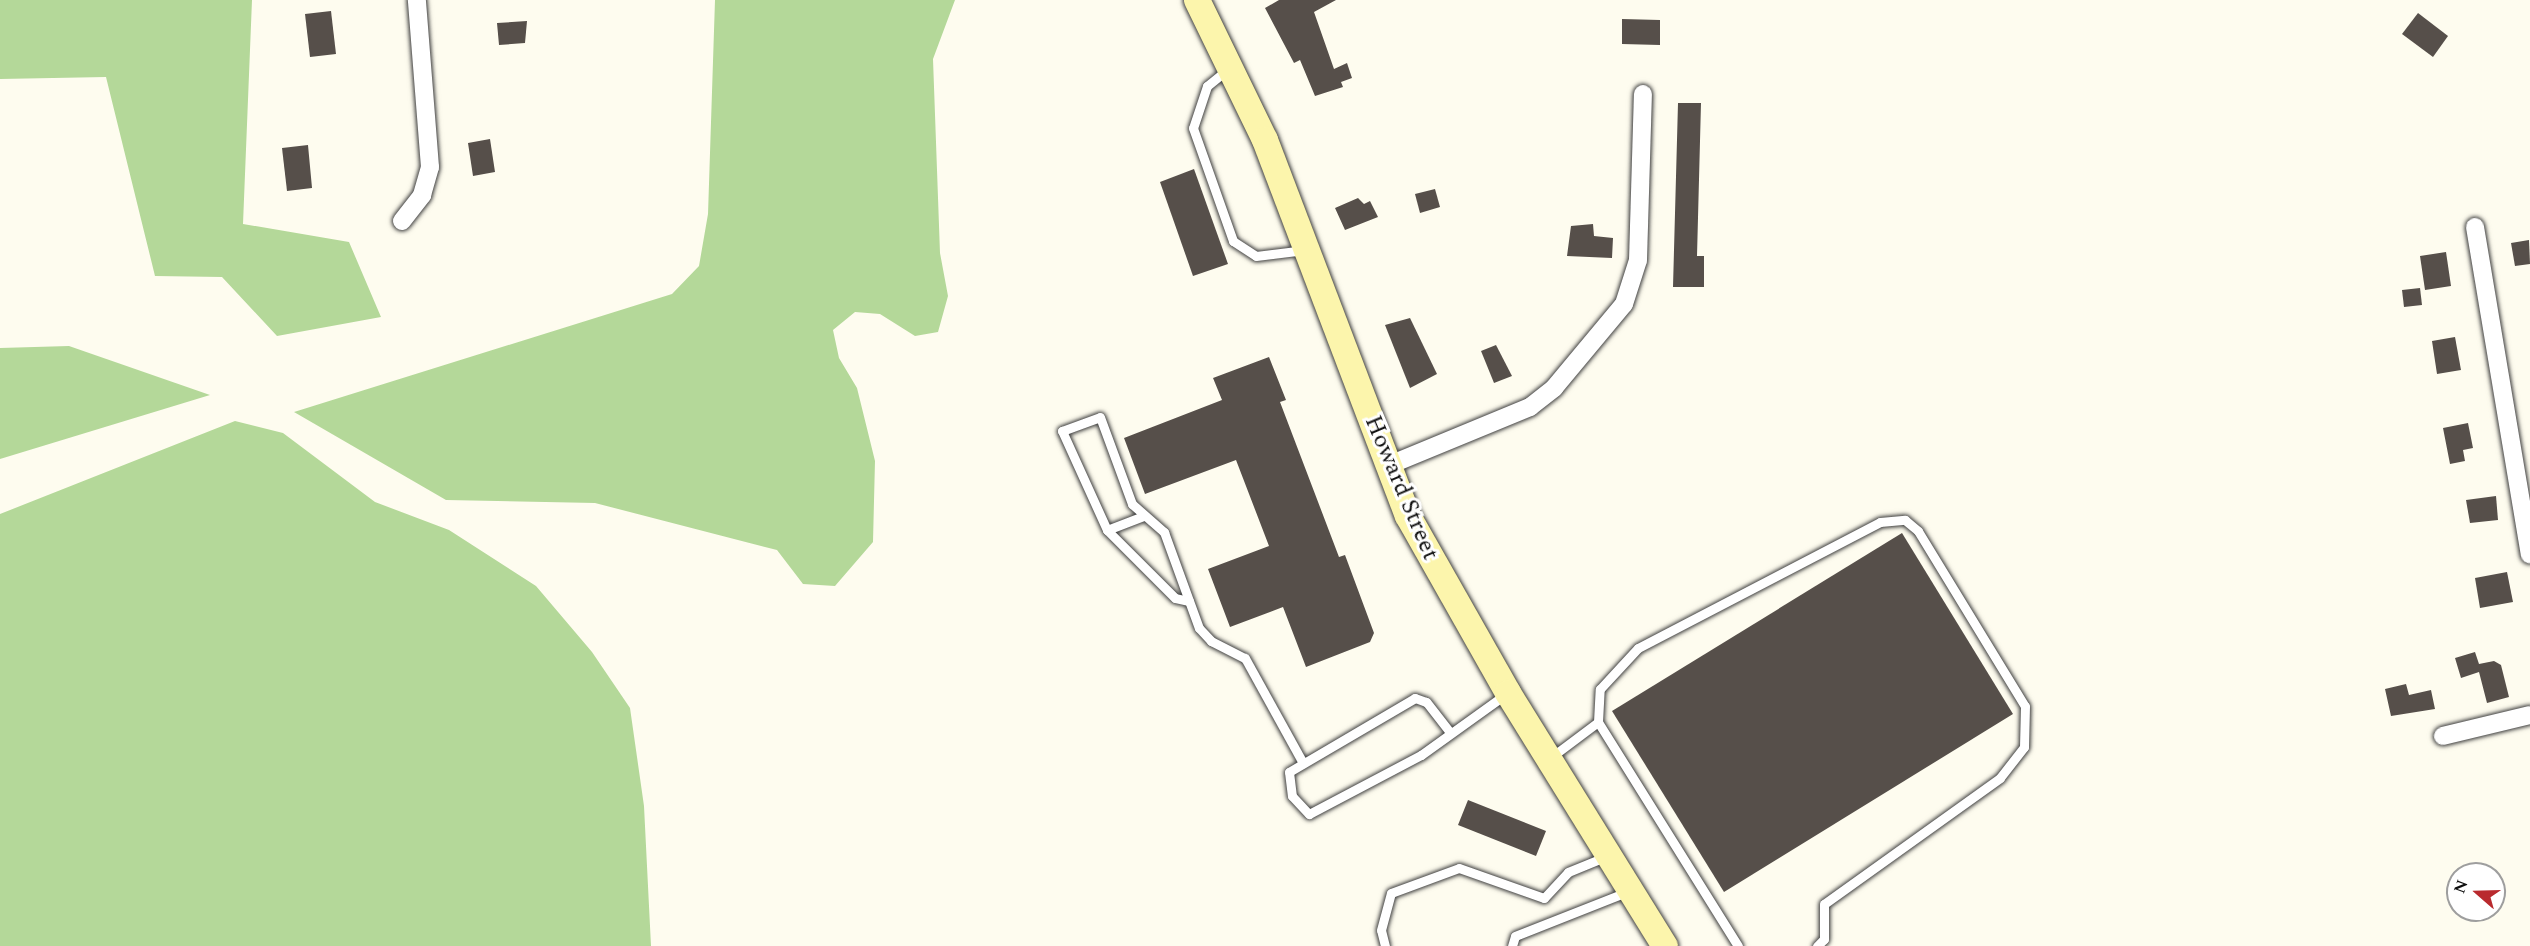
<!DOCTYPE html>
<style>
body{margin:0}
#map{position:relative;width:2530px;height:946px;overflow:hidden;background:#fefcef;font-family:Spectral,serif}
div>[style]{position:absolute}
.forest>*{inset:0;background:#b4d899}
.building>*{inset:0;background:#564f4a}
.roads{filter:drop-shadow(0 0 2px #404040) drop-shadow(0 0 2px #404040)}
.lane>*{height:9px;margin:-4.5px;padding:0 4.5px;transform-origin:4.5px;border-radius:4.5px;background:#fff}
.street>*{height:18px;margin:-9px;padding:0 9px;transform-origin:9px;border-radius:9px;background:#fff}
.secondary>*{height:26px;margin:-13px;padding:0 13px;transform-origin:13px;border-radius:13px;background:#fcf5ac}
span{translate:-50% -50%;white-space:nowrap;text-align:center;line-height:1.15;-webkit-text-stroke:6px #fff;paint-order:stroke}
.street-label{font-size:24px;color:#0d0d0d}
.north{position:absolute;left:2446px;top:862px;width:60px;height:60px;box-sizing:border-box;background:#fff;border:2px solid #9e9e9e;border-radius:50%;rotate:290deg;font-size:16px;font-weight:700;line-height:24px;text-align:center;color:#0d0d0d}
.north::after{content:'';display:block;margin:auto;width:21px;height:27px;background:#b92a2e;clip-path:polygon(50% 0,100% 100%,50% 72%,0 100%)}
</style>
<div id="map">
<div class="forest">
<i style="clip-path:polygon(0 0,252px 0,243px 224px,349px 242px,381px 317px,277px 336px,222px 277px,155px 276px,106px 77px,0 79px)"></i>
<i style="clip-path:polygon(715px 0,955px 0,933px 59px,940px 253px,948px 296px,938px 332px,915px 336px,880px 314px,855px 312px,833px 330px,839px 358px,857px 388px,875px 461px,873px 542px,835px 586px,803px 584px,777px 550px,595px 503px,446px 500px,294px 412px,672px 294px,699px 266px,708px 214px)"></i>
<i style="clip-path:polygon(69px 346px,210px 395px,0 459px,0 348px)"></i>
<i style="clip-path:polygon(235px 421px,283px 433px,375px 502px,449px 530px,536px 586px,592px 652px,630px 708px,644px 806px,651px 946px,0 946px,0 514px)"></i>
</div>
<div class="building">
<i style="clip-path:polygon(1279px 0,1336px 0,1314px 12px,1334px 69px,1347px 63px,1352px 78px,1341px 82px,1343px 87px,1315px 96px,1300px 60px,1294px 63px,1265px 8px)"></i>
<i style="clip-path:polygon(331px 11px,336px 54px,310px 57px,305px 14px)"></i>
<i style="clip-path:polygon(2418px 13px,2448px 36px,2433px 57px,2402px 34px)"></i>
<i style="clip-path:polygon(1622px 19px,1660px 20px,1660px 45px,1622px 44px)"></i>
<i style="clip-path:polygon(527px 21px,525px 43px,499px 45px,497px 23px)"></i>
<i style="clip-path:polygon(1678px 103px,1701px 103px,1697px 256px,1704px 256px,1704px 287px,1673px 287px)"></i>
<i style="clip-path:polygon(490px 139px,495px 172px,473px 176px,468px 143px)"></i>
<i style="clip-path:polygon(308px 145px,312px 188px,287px 191px,282px 148px)"></i>
<i style="clip-path:polygon(1194px 169px,1228px 264px,1193px 276px,1160px 182px)"></i>
<i style="clip-path:polygon(1435px 189px,1440px 207px,1420px 213px,1415px 194px)"></i>
<i style="clip-path:polygon(1358px 198px,1364px 204px,1370px 201px,1378px 217px,1345px 230px,1335px 208px)"></i>
<i style="clip-path:polygon(1593px 224px,1594px 236px,1613px 238px,1612px 258px,1567px 256px,1571px 226px)"></i>
<i style="clip-path:polygon(2529px 240px,2530px 264px,2515px 266px,2511px 243px)"></i>
<i style="clip-path:polygon(2446px 252px,2451px 286px,2425px 290px,2420px 256px)"></i>
<i style="clip-path:polygon(2420px 288px,2422px 305px,2404px 307px,2402px 290px)"></i>
<i style="clip-path:polygon(1410px 318px,1437px 374px,1410px 388px,1385px 325px)"></i>
<i style="clip-path:polygon(2455px 337px,2461px 370px,2437px 374px,2432px 341px)"></i>
<i style="clip-path:polygon(1496px 345px,1512px 376px,1494px 383px,1481px 351px)"></i>
<i style="clip-path:polygon(1269px 357px,1286px 400px,1280px 402px,1339px 557px,1345px 555px,1374px 633px,1370px 642px,1306px 667px,1283px 607px,1230px 627px,1208px 569px,1269px 546px,1236px 460px,1145px 494px,1124px 438px,1222px 400px,1213px 378px)"></i>
<i style="clip-path:polygon(2468px 423px,2473px 448px,2463px 450px,2465px 461px,2450px 464px,2443px 428px)"></i>
<i style="clip-path:polygon(2496px 496px,2498px 520px,2470px 523px,2466px 500px)"></i>
<i style="clip-path:polygon(1902px 533px,2013px 714px,1724px 892px,1612px 711px)"></i>
<i style="clip-path:polygon(2507px 572px,2513px 602px,2480px 608px,2475px 578px)"></i>
<i style="clip-path:polygon(2475px 652px,2479px 664px,2494px 661px,2501px 665px,2509px 697px,2487px 703px,2479px 672px,2461px 678px,2455px 658px)"></i>
<i style="clip-path:polygon(2406px 684px,2409px 695px,2431px 690px,2435px 709px,2391px 716px,2385px 689px)"></i>
<i style="clip-path:polygon(1468px 800px,1546px 831px,1536px 856px,1458px 825px)"></i>
</div>
<div class="roads">
<div class="lane">
<i style="left:1228px;top:69px;width:27px;rotate:141deg"></i>
<i style="left:1207px;top:86px;width:44px;rotate:108.4deg"></i>
<i style="left:1193px;top:128px;width:120px;rotate:70.5deg"></i>
<i style="left:1233px;top:241px;width:27px;rotate:33deg"></i>
<i style="left:1256px;top:256px;width:49px;rotate:-7deg"></i>
<i style="left:1107px;top:530px;width:39px;rotate:-21deg"></i>
<i style="left:1189px;top:601px;width:14px;rotate:-168deg"></i>
<i style="left:1175px;top:598px;width:96px;rotate:-135deg"></i>
<i style="left:1107px;top:530px;width:109px;rotate:-114.4deg"></i>
<i style="left:1062px;top:431px;width:40px;rotate:-20.2deg"></i>
<i style="left:1100px;top:417px;width:93px;rotate:69.8deg"></i>
<i style="left:1132px;top:504px;width:43px;rotate:41.2deg"></i>
<i style="left:1164px;top:532px;width:102px;rotate:70deg"></i>
<i style="left:1199px;top:628px;width:18px;rotate:47deg"></i>
<i style="left:1211px;top:641px;width:38px;rotate:27deg"></i>
<i style="left:1245px;top:658px;width:120px;rotate:61.1deg"></i>
<i style="left:1449px;top:731px;width:37px;rotate:-128deg"></i>
<i style="left:1426px;top:702px;width:12px;rotate:-160deg"></i>
<i style="left:1415px;top:698px;width:146px;rotate:149.6deg"></i>
<i style="left:1289px;top:772px;width:24px;rotate:83deg"></i>
<i style="left:1292px;top:796px;width:25px;rotate:47deg"></i>
<i style="left:1309px;top:814px;width:127px;rotate:-27.8deg"></i>
<i style="left:1421px;top:755px;width:105px;rotate:-35.7deg"></i>
<i style="left:1550px;top:758px;width:60px;rotate:-36.9deg"></i>
<i style="left:1385px;top:946px;width:16px;rotate:-104deg"></i>
<i style="left:1381px;top:930px;width:38px;rotate:-75deg"></i>
<i style="left:1391px;top:893px;width:72px;rotate:-20.2deg"></i>
<i style="left:1459px;top:868px;width:90px;rotate:19.4deg"></i>
<i style="left:1544px;top:898px;width:35px;rotate:-47deg"></i>
<i style="left:1568px;top:872px;width:42px;rotate:-22.3deg"></i>
<i style="left:1512px;top:946px;width:10px;rotate:-73deg"></i>
<i style="left:1515px;top:936px;width:123px;rotate:-21.5deg"></i>
<i style="left:1738px;top:946px;width:264px;rotate:-122deg"></i>
<i style="left:1598px;top:722px;width:33px;rotate:-87deg"></i>
<i style="left:1600px;top:689px;width:56px;rotate:-47.2deg"></i>
<i style="left:1638px;top:648px;width:273px;rotate:-27.5deg"></i>
<i style="left:1880px;top:522px;width:25px;rotate:-5deg"></i>
<i style="left:1905px;top:520px;width:17px;rotate:40deg"></i>
<i style="left:1918px;top:531px;width:205px;rotate:58.6deg"></i>
<i style="left:2025px;top:706px;width:41px;rotate:91.4deg"></i>
<i style="left:2024px;top:747px;width:39px;rotate:128deg"></i>
<i style="left:2000px;top:778px;width:216px;rotate:144.4deg"></i>
<i style="left:1824px;top:904px;width:35px;rotate:90deg"></i>
<i style="left:1824px;top:939px;width:10px;rotate:135deg"></i>
</div>
<div class="street">
<i style="left:402px;top:221px;width:33px;rotate:-52deg"></i>
<i style="left:422px;top:195px;width:29px;rotate:-74deg"></i>
<i style="left:430px;top:167px;width:168px;rotate:-94.5deg"></i>
<i style="left:2475px;top:227px;width:332px;rotate:80.5deg"></i>
<i style="left:1387px;top:466px;width:155px;rotate:-22.4deg"></i>
<i style="left:1530px;top:407px;width:31px;rotate:-38deg"></i>
<i style="left:1554px;top:388px;width:109px;rotate:-50.2deg"></i>
<i style="left:1624px;top:304px;width:46px;rotate:-72.3deg"></i>
<i style="left:1638px;top:260px;width:166px;rotate:-88.3deg"></i>
<i style="left:2443px;top:736px;width:89px;rotate:-13.6deg"></i>
</div>
<div class="secondary">
<i style="left:1197px;top:0;width:156px;rotate:64.1deg"></i>
<i style="left:1265px;top:140px;width:402px;rotate:69.2deg"></i>
<i style="left:1408px;top:516px;width:203px;rotate:60.5deg"></i>
<i style="left:1508px;top:693px;width:298px;rotate:58.2deg"></i>
</div>
</div>
<div class="street-label">
<span style="left:1401px;top:488px;rotate:67deg">Howard Street</span>
</div>
<div class="north">N</div>
</div>
